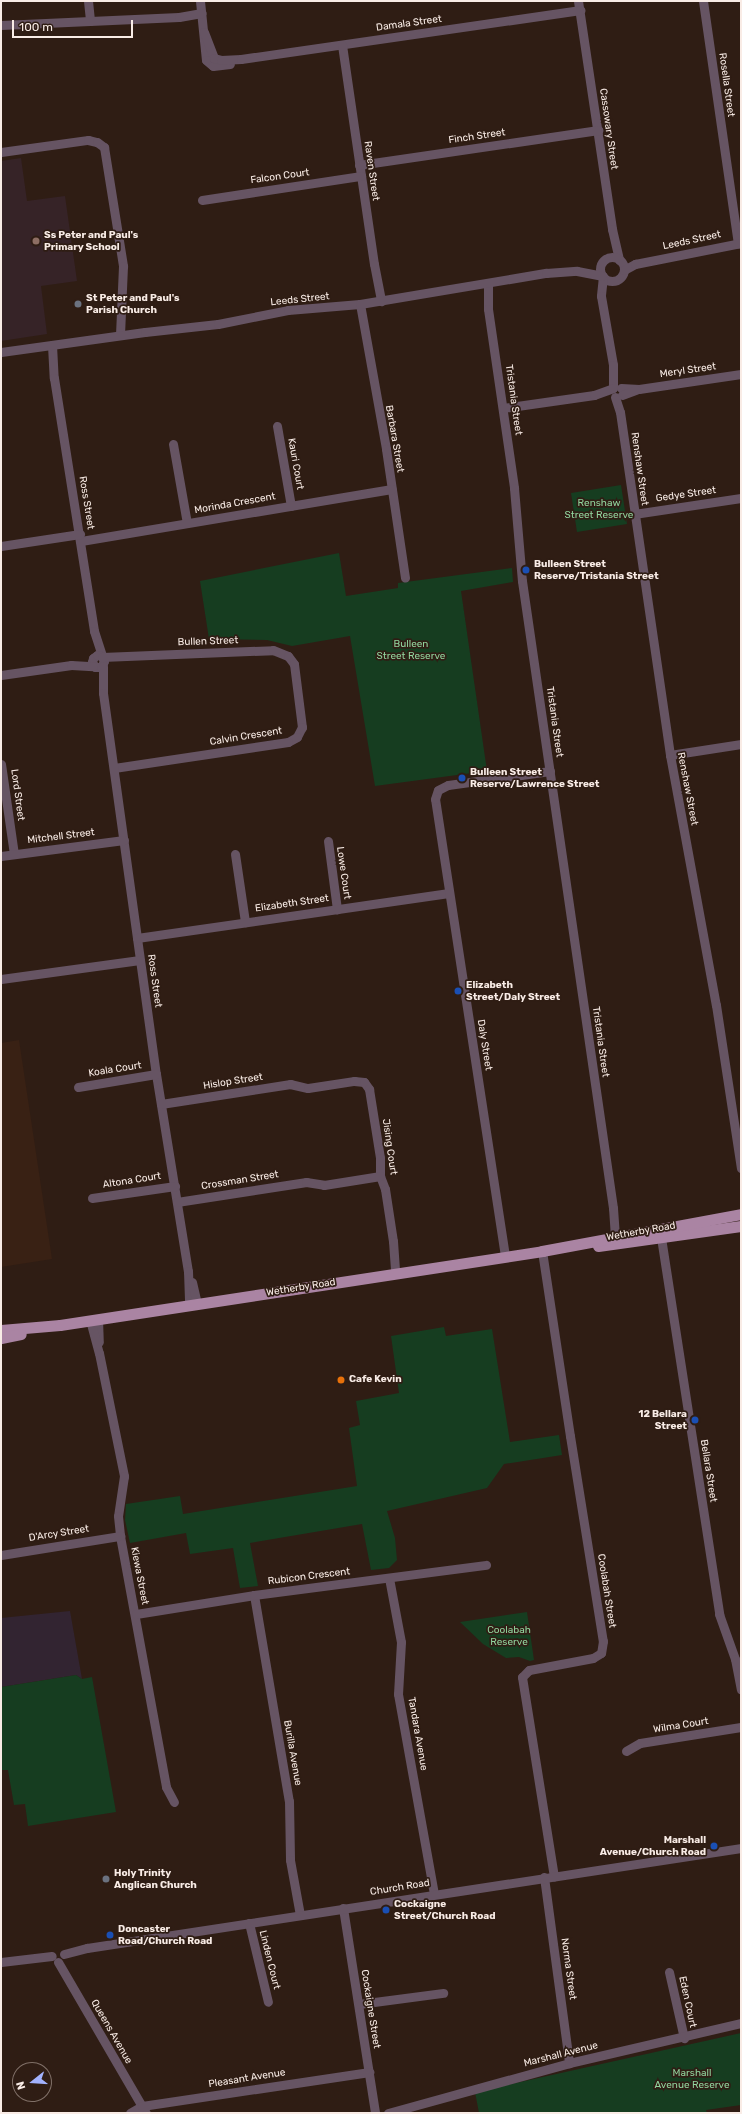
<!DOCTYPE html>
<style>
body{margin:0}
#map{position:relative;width:742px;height:2114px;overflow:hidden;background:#2f1d14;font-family:Rubik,sans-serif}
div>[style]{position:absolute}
.commercial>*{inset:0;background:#322431}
.built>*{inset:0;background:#392114}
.education>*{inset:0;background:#362327}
.green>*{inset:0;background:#163d20}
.minor>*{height:9px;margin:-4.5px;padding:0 4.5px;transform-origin:4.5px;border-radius:4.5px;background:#665463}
.minor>.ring{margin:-4.5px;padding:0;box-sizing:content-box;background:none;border:9px solid #665463;border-radius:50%}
.primary>*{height:11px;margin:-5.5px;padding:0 5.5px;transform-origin:5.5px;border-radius:5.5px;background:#aa84a3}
.dots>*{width:11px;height:11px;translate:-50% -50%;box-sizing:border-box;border:2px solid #2f1d14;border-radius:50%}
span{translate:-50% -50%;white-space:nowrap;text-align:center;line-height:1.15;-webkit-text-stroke:3.5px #2f1d14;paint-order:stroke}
.street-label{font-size:10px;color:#f9ece6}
.poi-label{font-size:10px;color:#f9ece6;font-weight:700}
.left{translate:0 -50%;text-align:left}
.right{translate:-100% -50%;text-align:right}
.park-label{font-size:10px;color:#91d59e}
.frame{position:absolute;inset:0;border:2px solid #f9ece6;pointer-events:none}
.north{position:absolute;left:12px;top:2062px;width:40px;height:40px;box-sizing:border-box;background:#2f1d14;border:1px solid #807068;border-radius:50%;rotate:253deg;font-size:11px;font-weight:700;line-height:16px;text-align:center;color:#f9ece6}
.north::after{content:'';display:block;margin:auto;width:14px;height:18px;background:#a2b2fd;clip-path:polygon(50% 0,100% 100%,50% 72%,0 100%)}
.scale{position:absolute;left:12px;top:20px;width:121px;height:18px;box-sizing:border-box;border:2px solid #f9ece6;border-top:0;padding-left:5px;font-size:12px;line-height:14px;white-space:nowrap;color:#f9ece6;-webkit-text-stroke:3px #2f1d14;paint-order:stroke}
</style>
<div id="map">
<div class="commercial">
<i style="clip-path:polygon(70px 1611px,82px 1679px,76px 1675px,1px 1687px,1px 1618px)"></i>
</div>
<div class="built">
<i style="clip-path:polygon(19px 1040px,52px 1259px,1px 1267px,1px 1043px)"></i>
</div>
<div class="education">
<i style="clip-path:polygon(21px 158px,27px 201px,65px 196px,77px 281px,41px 286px,47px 334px,1px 341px,1px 161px)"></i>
</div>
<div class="green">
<i style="clip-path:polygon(621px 485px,627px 524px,577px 532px,571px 493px)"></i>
<i style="clip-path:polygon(339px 553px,346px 596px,398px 588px,398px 583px,512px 568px,513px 582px,461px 591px,487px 771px,375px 786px,350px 636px,292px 646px,267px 640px,209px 639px,200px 581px)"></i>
<i style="clip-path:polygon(444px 1327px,446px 1336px,492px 1329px,510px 1442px,559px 1435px,562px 1455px,504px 1464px,487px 1488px,387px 1511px,395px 1538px,397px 1560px,389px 1568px,371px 1570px,362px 1524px,250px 1543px,258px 1586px,240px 1588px,233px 1548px,190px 1554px,186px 1533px,130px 1543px,125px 1520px,126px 1504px,180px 1496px,183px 1514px,357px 1486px,349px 1428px,360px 1425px,356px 1401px,399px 1393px,391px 1336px)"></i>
<i style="clip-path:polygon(527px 1612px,534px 1660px,530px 1661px,519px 1657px,506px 1658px,483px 1644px,460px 1622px)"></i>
<i style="clip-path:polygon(76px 1675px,82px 1679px,92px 1677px,116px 1812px,28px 1826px,25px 1804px,14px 1805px,8px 1770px,1px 1770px,1px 1687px)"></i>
<i style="clip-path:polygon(741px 2033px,741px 2105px,706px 2110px,707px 2113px,479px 2113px,475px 2092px)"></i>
</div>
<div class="minor">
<i style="left:88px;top:1px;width:20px;rotate:84deg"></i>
<i style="left:200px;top:1px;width:59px;rotate:84.2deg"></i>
<i style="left:206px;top:60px;width:9px;rotate:41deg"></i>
<i style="left:213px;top:66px;width:17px;rotate:-7deg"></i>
<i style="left:578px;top:1px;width:231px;rotate:81.5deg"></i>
<i style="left:612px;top:229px;width:32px;rotate:77deg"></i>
<i style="left:703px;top:1px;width:245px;rotate:81.8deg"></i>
<i style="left:1px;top:25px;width:178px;rotate:-2.6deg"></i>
<i style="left:179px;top:17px;width:23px;rotate:-10deg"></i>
<i style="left:204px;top:32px;width:28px;rotate:69deg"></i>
<i style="left:214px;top:58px;width:7px;rotate:16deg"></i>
<i style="left:221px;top:60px;width:20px;rotate:-3deg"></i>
<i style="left:241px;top:59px;width:343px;rotate:-8.2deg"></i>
<i style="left:342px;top:45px;width:221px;rotate:81.7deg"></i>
<i style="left:374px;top:264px;width:38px;rotate:79deg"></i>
<i style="left:1px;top:152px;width:88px;rotate:-7.9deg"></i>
<i style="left:88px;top:140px;width:9px;rotate:13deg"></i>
<i style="left:97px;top:142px;width:9px;rotate:36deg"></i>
<i style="left:104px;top:147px;width:121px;rotate:80.9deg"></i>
<i style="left:123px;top:266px;width:69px;rotate:92.5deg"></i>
<i style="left:359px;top:165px;width:242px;rotate:-8.3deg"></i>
<i style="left:202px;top:200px;width:161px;rotate:-8.6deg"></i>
<i class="ring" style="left:600px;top:257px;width:15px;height:15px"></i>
<i style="left:624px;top:270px;width:13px;rotate:-29deg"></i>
<i style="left:635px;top:264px;width:108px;rotate:-11.2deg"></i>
<i style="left:603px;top:276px;width:20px;rotate:96deg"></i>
<i style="left:601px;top:296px;width:70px;rotate:80.1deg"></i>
<i style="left:613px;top:365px;width:23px;rotate:90deg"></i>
<i style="left:488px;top:283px;width:26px;rotate:90deg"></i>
<i style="left:488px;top:309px;width:181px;rotate:81.7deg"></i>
<i style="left:514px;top:488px;width:93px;rotate:85.1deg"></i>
<i style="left:522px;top:581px;width:634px;rotate:81.74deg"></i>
<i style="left:613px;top:1208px;width:28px;rotate:86deg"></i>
<i style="left:615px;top:1236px;width:6px;rotate:72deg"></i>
<i style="left:360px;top:304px;width:147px;rotate:79.8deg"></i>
<i style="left:386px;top:449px;width:130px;rotate:81.6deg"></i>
<i style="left:52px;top:345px;width:33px;rotate:87deg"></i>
<i style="left:54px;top:378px;width:256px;rotate:81deg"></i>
<i style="left:94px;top:631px;width:32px;rotate:72deg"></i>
<i style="left:104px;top:661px;width:7px;rotate:117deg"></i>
<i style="left:101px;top:667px;width:6px;rotate:180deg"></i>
<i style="left:95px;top:667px;width:6px;rotate:-121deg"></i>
<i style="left:92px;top:662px;width:4px;rotate:-76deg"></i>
<i style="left:93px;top:658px;width:5px;rotate:-37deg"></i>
<i style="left:97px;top:655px;width:4px;rotate:14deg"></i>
<i style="left:1px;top:352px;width:145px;rotate:-7.9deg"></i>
<i style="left:145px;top:332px;width:73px;rotate:-6.3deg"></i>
<i style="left:218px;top:324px;width:71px;rotate:-11.3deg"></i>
<i style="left:288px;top:310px;width:72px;rotate:-4.8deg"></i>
<i style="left:360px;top:304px;width:189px;rotate:-9.5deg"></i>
<i style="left:546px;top:273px;width:31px;rotate:-4deg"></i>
<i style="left:577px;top:271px;width:25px;rotate:11deg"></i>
<i style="left:621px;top:388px;width:18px;rotate:3deg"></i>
<i style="left:639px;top:389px;width:103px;rotate:-8.4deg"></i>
<i style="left:622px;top:395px;width:15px;rotate:-20deg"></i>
<i style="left:615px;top:397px;width:16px;rotate:72deg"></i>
<i style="left:620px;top:412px;width:347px;rotate:81.7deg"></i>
<i style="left:670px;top:755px;width:254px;rotate:79.6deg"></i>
<i style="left:716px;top:1005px;width:165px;rotate:81.3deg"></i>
<i style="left:503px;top:408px;width:92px;rotate:-8.1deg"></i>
<i style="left:594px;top:395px;width:20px;rotate:-20deg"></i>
<i style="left:277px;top:426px;width:81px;rotate:80.1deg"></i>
<i style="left:173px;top:444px;width:80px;rotate:80deg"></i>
<i style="left:634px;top:514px;width:108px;rotate:-8.5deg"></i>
<i style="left:81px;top:541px;width:315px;rotate:-9.5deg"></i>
<i style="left:1px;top:546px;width:80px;rotate:-8.6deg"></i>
<i style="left:102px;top:657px;width:171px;rotate:-2.3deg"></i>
<i style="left:273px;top:650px;width:16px;rotate:22deg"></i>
<i style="left:288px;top:656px;width:10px;rotate:53deg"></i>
<i style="left:294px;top:664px;width:64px;rotate:82.8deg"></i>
<i style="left:302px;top:727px;width:11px;rotate:117deg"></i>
<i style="left:297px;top:737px;width:10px;rotate:151deg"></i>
<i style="left:288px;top:742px;width:176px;rotate:171.5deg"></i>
<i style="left:103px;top:666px;width:27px;rotate:90deg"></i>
<i style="left:103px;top:693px;width:385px;rotate:82.1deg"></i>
<i style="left:156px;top:1074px;width:200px;rotate:80.8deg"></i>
<i style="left:188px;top:1271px;width:34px;rotate:88deg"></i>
<i style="left:1px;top:675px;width:71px;rotate:-8.1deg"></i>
<i style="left:71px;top:665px;width:22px;rotate:3deg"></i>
<i style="left:670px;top:755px;width:72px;rotate:-8.8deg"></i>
<i style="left:1px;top:764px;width:91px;rotate:81.8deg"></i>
<i style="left:328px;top:841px;width:69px;rotate:82.5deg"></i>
<i style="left:235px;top:854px;width:69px;rotate:81.6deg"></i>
<i style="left:1px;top:856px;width:124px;rotate:-7.4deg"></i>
<i style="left:137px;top:938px;width:315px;rotate:-8.2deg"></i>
<i style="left:1px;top:979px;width:140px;rotate:-7.8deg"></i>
<i style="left:78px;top:1087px;width:79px;rotate:-9.5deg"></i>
<i style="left:161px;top:1104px;width:131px;rotate:-8.8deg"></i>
<i style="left:290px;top:1084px;width:18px;rotate:13deg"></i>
<i style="left:308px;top:1088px;width:47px;rotate:-8.7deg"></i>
<i style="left:354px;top:1081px;width:10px;rotate:6deg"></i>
<i style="left:364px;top:1082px;width:9px;rotate:54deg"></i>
<i style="left:369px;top:1089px;width:70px;rotate:80.9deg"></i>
<i style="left:380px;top:1158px;width:18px;rotate:90deg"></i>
<i style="left:380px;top:1176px;width:14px;rotate:69deg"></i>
<i style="left:385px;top:1189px;width:53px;rotate:81.3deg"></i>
<i style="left:393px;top:1241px;width:32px;rotate:86deg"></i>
<i style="left:92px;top:1198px;width:84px;rotate:-8.2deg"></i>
<i style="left:177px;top:1202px;width:131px;rotate:-8.8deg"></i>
<i style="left:306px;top:1182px;width:18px;rotate:9deg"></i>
<i style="left:324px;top:1185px;width:57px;rotate:-9.1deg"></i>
<i style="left:660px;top:1231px;width:388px;rotate:81.2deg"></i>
<i style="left:719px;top:1614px;width:48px;rotate:70.4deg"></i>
<i style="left:735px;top:1659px;width:31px;rotate:79deg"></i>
<i style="left:542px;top:1251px;width:187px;rotate:81.4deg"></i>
<i style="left:570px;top:1436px;width:208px;rotate:80.9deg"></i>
<i style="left:603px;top:1641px;width:12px;rotate:99deg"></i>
<i style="left:601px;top:1653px;width:9px;rotate:148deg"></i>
<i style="left:593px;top:1658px;width:65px;rotate:169.4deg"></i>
<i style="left:529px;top:1670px;width:10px;rotate:135deg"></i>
<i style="left:522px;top:1677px;width:202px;rotate:80.9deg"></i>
<i style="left:505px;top:1256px;width:462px;rotate:-98.7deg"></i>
<i style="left:435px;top:799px;width:9px;rotate:-72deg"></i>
<i style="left:438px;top:790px;width:11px;rotate:-27deg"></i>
<i style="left:448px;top:785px;width:103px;rotate:-7.8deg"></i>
<i style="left:192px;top:1282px;width:23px;rotate:77deg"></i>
<i style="left:98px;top:1319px;width:23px;rotate:88deg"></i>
<i style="left:90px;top:1320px;width:34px;rotate:75deg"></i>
<i style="left:99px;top:1353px;width:126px;rotate:78.5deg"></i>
<i style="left:124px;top:1476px;width:40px;rotate:98.5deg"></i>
<i style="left:118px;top:1516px;width:20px;rotate:84deg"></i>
<i style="left:120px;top:1536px;width:255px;rotate:79.6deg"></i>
<i style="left:166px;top:1787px;width:17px;rotate:62deg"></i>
<i style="left:1px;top:1555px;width:121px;rotate:-9.1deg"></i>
<i style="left:389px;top:1578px;width:65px;rotate:79.4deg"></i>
<i style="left:401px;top:1642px;width:52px;rotate:93.3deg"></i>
<i style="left:398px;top:1694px;width:203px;rotate:79.8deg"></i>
<i style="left:254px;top:1595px;width:209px;rotate:80.4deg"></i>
<i style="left:289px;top:1801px;width:59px;rotate:89deg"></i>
<i style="left:290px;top:1860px;width:56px;rotate:79.7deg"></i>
<i style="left:136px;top:1614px;width:120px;rotate:-9.1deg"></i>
<i style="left:254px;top:1595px;width:234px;rotate:-7.4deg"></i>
<i style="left:626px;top:1751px;width:16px;rotate:-30deg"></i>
<i style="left:640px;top:1743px;width:102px;rotate:-9deg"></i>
<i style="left:544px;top:1877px;width:188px;rotate:82.3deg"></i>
<i style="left:343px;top:1908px;width:207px;rotate:81.1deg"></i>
<i style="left:249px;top:1923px;width:81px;rotate:76.5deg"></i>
<i style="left:64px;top:1954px;width:24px;rotate:-15deg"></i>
<i style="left:87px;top:1948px;width:662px;rotate:-8.69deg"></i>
<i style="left:1px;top:1962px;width:51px;rotate:-6.7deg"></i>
<i style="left:58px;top:1962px;width:175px;rotate:59.8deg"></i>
<i style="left:669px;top:1972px;width:68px;rotate:77.2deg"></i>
<i style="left:359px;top:2004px;width:85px;rotate:-7.5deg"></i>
<i style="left:130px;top:2113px;width:14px;rotate:-30deg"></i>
<i style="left:142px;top:2106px;width:230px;rotate:-8.5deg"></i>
<i style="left:388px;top:2113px;width:188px;rotate:-15.4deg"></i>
<i style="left:569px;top:2063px;width:177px;rotate:-13.1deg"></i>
</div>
<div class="primary">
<i style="left:598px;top:1246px;width:144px;rotate:-8deg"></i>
<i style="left:1px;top:1330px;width:59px;rotate:-4.8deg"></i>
<i style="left:60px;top:1325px;width:488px;rotate:-8.7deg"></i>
<i style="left:542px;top:1251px;width:202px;rotate:-10.5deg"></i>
<i style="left:1px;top:1338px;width:20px;rotate:-11deg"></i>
</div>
<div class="dots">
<i style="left:36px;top:241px;background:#8d6e63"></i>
<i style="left:78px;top:304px;background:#6b7280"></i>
<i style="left:526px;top:570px;background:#1a4fb4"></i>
<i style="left:462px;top:778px;background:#1a4fb4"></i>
<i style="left:458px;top:991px;background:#1a4fb4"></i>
<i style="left:341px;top:1380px;background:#e8710a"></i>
<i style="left:695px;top:1420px;background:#1a4fb4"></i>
<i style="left:714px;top:1846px;background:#1a4fb4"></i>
<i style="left:106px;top:1879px;background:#6b7280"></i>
<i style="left:386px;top:1910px;background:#1a4fb4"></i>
<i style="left:110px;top:1935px;background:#1a4fb4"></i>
</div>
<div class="street-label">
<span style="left:409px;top:24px;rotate:-8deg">Damala Street</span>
<span style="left:726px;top:85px;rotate:82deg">Rosella Street</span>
<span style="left:608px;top:129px;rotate:82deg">Cassowary Street</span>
<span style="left:477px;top:137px;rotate:-8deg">Finch Street</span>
<span style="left:371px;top:171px;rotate:82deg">Raven Street</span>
<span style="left:280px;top:177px;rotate:-8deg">Falcon Court</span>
<span style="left:692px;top:241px;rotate:-12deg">Leeds Street</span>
<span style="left:300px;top:300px;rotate:-6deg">Leeds Street</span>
<span style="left:688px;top:371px;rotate:-8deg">Meryl Street</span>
<span style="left:513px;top:400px;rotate:82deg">Tristania Street</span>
<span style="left:394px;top:439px;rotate:80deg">Barbara Street</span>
<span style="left:295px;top:464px;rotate:80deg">Kauri Court</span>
<span style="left:639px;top:469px;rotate:82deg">Renshaw Street</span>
<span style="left:686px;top:495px;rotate:-8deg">Gedye Street</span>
<span style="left:86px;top:503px;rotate:81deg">Ross Street</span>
<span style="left:235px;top:504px;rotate:-10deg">Morinda Crescent</span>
<span style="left:208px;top:642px;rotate:-2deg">Bullen Street</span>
<span style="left:554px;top:722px;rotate:82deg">Tristania Street</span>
<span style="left:246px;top:737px;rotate:-9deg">Calvin Crescent</span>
<span style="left:687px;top:789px;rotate:79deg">Renshaw Street</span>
<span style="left:17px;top:795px;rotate:82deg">Lord Street</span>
<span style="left:61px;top:837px;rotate:-7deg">Mitchell Street</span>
<span style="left:343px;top:873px;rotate:82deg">Lowe Court</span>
<span style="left:292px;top:904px;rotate:-8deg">Elizabeth Street</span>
<span style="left:154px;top:981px;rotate:82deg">Ross Street</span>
<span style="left:600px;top:1042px;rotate:82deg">Tristania Street</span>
<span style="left:484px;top:1045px;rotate:81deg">Daly Street</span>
<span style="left:115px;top:1070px;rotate:-9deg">Koala Court</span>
<span style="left:233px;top:1082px;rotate:-9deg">Hislop Street</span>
<span style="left:389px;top:1147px;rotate:82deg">Jising Court</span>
<span style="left:132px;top:1181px;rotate:-9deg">Altona Court</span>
<span style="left:240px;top:1181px;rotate:-9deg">Crossman Street</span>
<span style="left:641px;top:1232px;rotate:-10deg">Wetherby Road</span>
<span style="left:301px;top:1288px;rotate:-9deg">Wetherby Road</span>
<span style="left:708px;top:1471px;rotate:81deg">Bellara Street</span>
<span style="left:59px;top:1534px;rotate:-9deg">D'Arcy Street</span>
<span style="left:139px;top:1576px;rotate:79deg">Kiewa Street</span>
<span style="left:309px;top:1577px;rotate:-7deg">Rubicon Crescent</span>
<span style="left:606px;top:1591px;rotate:81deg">Coolabah Street</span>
<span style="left:681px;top:1726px;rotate:-9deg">Wilma Court</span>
<span style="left:417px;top:1734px;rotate:80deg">Tandara Avenue</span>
<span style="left:292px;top:1753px;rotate:80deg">Burilla Avenue</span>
<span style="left:400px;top:1888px;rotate:-9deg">Church Road</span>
<span style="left:269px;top:1960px;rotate:76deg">Linden Court</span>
<span style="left:568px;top:1969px;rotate:82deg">Norma Street</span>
<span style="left:687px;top:2002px;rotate:78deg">Eden Court</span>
<span style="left:370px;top:2009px;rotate:81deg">Cockaigne Street</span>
<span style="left:111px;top:2032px;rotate:60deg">Queens Avenue</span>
<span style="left:561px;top:2055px;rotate:-14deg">Marshall Avenue</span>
<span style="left:247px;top:2079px;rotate:-9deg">Pleasant Avenue</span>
</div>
<div class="poi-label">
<span class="left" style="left:44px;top:241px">Ss Peter and Paul's<br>Primary School</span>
<span class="left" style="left:86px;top:304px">St Peter and Paul's<br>Parish Church</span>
<span class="left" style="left:534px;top:570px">Bulleen Street<br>Reserve/Tristania Street</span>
<span class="left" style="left:470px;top:778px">Bulleen Street<br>Reserve/Lawrence Street</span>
<span class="left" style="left:466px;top:991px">Elizabeth<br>Street/Daly Street</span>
<span class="left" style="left:349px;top:1380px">Cafe Kevin</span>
<span class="right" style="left:687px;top:1420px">12 Bellara<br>Street</span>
<span class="right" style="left:706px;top:1846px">Marshall<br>Avenue/Church Road</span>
<span class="left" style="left:114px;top:1879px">Holy Trinity<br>Anglican Church</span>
<span class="left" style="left:394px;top:1910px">Cockaigne<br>Street/Church Road</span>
<span class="left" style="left:118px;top:1935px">Doncaster<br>Road/Church Road</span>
</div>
<div class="park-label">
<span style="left:599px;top:509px">Renshaw<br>Street Reserve</span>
<span style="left:411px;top:650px">Bulleen<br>Street Reserve</span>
<span style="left:509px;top:1636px">Coolabah<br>Reserve</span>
<span style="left:692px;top:2079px">Marshall<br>Avenue Reserve</span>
</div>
<div class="frame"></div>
<div class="north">N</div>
<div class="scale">100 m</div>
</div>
